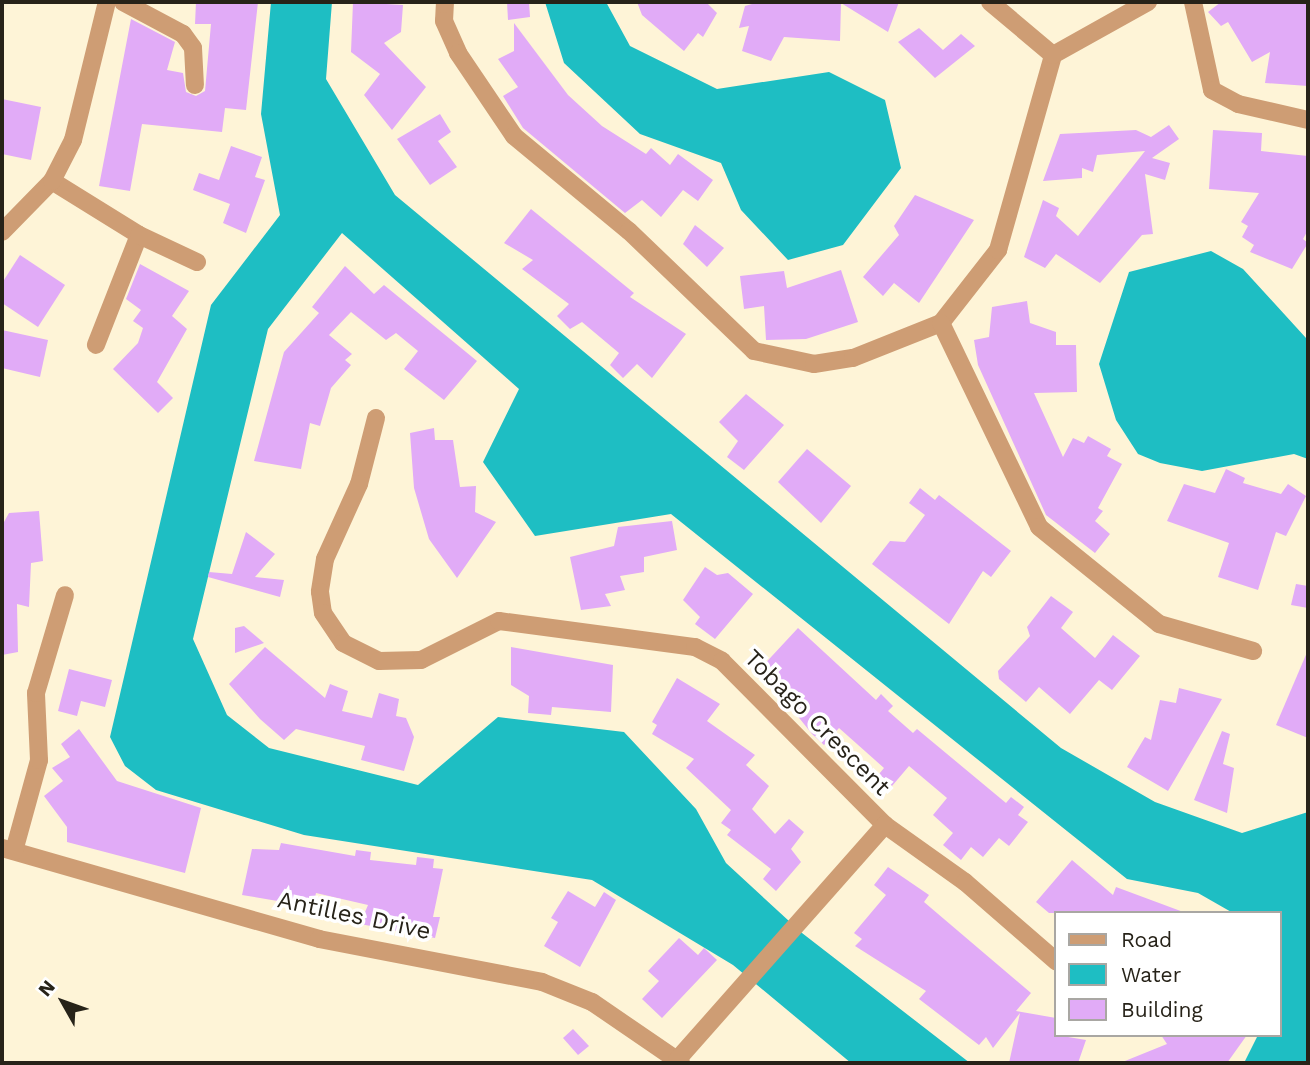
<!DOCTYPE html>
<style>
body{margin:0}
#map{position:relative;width:1310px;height:1065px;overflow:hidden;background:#fef4d7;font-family:"Work Sans",sans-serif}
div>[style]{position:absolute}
.water>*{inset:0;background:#1ebec3}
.building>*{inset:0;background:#e1abf7}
.street>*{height:18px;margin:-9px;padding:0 9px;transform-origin:9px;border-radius:9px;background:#ce9d74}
span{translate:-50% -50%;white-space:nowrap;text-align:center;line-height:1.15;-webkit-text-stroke:7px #fff;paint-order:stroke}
.street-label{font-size:24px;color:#272319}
.frame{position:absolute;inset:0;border:4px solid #272319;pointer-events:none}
.legend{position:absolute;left:1054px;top:911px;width:228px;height:126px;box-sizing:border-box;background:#fff;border:2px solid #a9a7a3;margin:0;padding:9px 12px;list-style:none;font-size:21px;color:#272319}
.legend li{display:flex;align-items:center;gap:14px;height:35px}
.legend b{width:35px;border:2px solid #a9a7a3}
.north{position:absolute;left:28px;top:967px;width:70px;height:70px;-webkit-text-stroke:5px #fff;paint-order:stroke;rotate:310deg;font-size:19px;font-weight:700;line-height:28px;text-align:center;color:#272319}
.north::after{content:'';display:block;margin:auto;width:24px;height:32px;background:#272319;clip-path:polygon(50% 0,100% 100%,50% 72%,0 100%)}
</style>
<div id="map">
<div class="water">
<i style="clip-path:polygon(271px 2px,332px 2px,326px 79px,395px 195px,1061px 748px,1155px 802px,1242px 833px,1308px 812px,1308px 1063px,1244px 1063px,1258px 1035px,1280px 1035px,1280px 913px,1233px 913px,1198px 893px,1127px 879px,671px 514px,535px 536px,483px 462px,519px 389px,342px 233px,268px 329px,193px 639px,227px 715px,269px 748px,418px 785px,498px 717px,624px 732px,696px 809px,726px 863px,802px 933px,970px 1063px,851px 1063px,733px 965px,592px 880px,304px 835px,156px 790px,125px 766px,110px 737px,211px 305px,280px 215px,261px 114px)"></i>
<i style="clip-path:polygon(545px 2px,606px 2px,630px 46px,717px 89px,829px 72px,885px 100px,901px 168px,843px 245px,788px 260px,741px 210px,721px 163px,640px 134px,564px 63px)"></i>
<i style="clip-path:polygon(1211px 251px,1243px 269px,1306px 338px,1308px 459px,1294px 454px,1202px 471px,1160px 463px,1138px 454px,1116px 420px,1099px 364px,1129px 272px)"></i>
</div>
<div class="building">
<i style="clip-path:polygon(196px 2px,258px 2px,246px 110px,225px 108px,222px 132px,142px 124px,130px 191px,99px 186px,131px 19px,175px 42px,167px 70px,183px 73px,186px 92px,196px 96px,205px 91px,211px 24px,195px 24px)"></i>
<i style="clip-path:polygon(353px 2px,403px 5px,401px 32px,384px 43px,426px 87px,392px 130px,364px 95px,380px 74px,351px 52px)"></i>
<i style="clip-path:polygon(507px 2px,529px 2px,530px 17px,508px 20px)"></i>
<i style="clip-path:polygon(637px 2px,706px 2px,717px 13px,703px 37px,698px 33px,684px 51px,642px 15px)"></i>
<i style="clip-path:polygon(759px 2px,899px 2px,888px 32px,841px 3px,840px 41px,784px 37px,771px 61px,742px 51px,749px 26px,739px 28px,745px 6px)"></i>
<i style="clip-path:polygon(1221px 2px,1308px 2px,1308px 86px,1265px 83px,1270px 52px,1252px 62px,1228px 22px,1221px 26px,1208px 12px)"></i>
<i style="clip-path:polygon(514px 23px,568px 95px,602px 126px,646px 154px,651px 148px,670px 165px,678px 154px,713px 180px,698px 201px,683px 190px,661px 217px,642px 200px,625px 213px,523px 128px,503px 96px,518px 87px,498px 59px,514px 51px)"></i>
<i style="clip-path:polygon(919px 28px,943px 50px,961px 34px,975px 46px,935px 78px,898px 42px)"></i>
<i style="clip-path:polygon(2px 99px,41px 107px,31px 160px,2px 154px)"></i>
<i style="clip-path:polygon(440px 114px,451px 132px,438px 141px,457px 167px,430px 185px,397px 139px)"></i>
<i style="clip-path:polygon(1169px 125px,1179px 139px,1152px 158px,1170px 163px,1165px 180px,1145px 174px,1153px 234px,1142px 235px,1100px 283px,1056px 254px,1045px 268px,1024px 257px,1043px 200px,1059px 208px,1056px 216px,1078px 236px,1145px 151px,1097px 155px,1093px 172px,1082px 168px,1082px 178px,1043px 181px,1060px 134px,1136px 130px,1151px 137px)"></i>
<i style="clip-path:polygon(1213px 130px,1262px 133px,1261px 151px,1308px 156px,1308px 230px,1303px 239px,1308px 243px,1292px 269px,1250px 252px,1254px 245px,1242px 237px,1248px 226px,1241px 222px,1259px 193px,1209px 189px)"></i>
<i style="clip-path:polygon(231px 146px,262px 157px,255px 177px,265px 180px,246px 233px,223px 223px,230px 204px,193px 190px,199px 173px,219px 180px)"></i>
<i style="clip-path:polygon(915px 195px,974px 220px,919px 303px,894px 283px,883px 296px,863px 277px,899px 235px,894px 226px)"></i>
<i style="clip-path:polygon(531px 209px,634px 293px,630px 297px,686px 334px,652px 378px,637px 364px,623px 378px,610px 365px,619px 353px,582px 322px,570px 329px,557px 316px,569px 304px,522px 269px,533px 260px,504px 243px)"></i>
<i style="clip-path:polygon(695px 225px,724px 248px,707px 267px,683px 244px)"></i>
<i style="clip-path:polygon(20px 255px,65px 285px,38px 327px,2px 303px,2px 283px)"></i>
<i style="clip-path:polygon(140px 264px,189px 291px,172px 316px,187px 329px,157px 382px,173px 398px,158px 413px,113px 369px,138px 343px,143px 328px,133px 321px,141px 310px,126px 299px)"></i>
<i style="clip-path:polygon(345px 266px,374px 294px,384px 285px,477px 361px,444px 400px,404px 369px,418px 351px,396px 333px,386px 340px,351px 312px,329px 335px,352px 354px,345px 360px,351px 365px,331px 388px,320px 426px,310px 423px,301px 469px,254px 461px,284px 352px,319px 313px,312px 307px)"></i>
<i style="clip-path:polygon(841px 270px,858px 322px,806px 339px,766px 340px,764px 306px,744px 309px,740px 276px,784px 271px,787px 288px)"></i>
<i style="clip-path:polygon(1027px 301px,1030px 323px,1056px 332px,1056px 345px,1076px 345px,1077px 392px,1034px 393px,1063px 457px,1073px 438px,1084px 443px,1088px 436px,1111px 449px,1107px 456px,1122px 464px,1098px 508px,1103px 511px,1095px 521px,1110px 534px,1095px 553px,1046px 515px,978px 365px,974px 340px,989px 337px,992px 307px)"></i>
<i style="clip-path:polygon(2px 330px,48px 340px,40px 377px,2px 368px)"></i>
<i style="clip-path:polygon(746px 394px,784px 425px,744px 470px,727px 457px,738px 441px,719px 422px)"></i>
<i style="clip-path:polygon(434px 428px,435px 440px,453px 440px,460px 487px,476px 486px,475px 512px,496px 522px,457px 578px,429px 539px,414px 488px,410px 433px)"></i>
<i style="clip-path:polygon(807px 449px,851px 486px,821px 523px,778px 482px)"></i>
<i style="clip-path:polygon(1226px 469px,1245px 478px,1243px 483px,1281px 494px,1288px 484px,1306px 496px,1286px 536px,1276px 532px,1258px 590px,1218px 577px,1229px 543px,1167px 521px,1184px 484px,1215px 493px)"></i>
<i style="clip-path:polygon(920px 488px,935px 500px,939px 495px,1011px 551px,991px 577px,983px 571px,949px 624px,872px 564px,890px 541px,905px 542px,925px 515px,909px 503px)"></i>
<i style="clip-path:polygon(39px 511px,43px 561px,31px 563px,29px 607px,17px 604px,18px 652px,2px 655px,4px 522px,9px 513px)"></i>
<i style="clip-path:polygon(672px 521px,677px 550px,644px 557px,644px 572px,620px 576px,625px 590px,605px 594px,611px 606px,581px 610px,570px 557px,614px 546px,618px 527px)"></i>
<i style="clip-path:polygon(246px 532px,275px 554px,255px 577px,284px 580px,280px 597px,208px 577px,209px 572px,232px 574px)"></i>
<i style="clip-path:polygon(705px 567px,717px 575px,728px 573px,753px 594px,715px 639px,695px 624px,700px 617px,683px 600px)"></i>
<i style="clip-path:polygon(1296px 584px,1308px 586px,1308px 608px,1291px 605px)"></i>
<i style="clip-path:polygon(1051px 596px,1073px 612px,1061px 628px,1095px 658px,1113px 635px,1140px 656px,1112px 690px,1099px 680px,1070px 714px,1039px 687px,1026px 702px,999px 679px,998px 671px,1030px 636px,1027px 627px)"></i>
<i style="clip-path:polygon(244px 626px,264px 643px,235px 653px,235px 628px)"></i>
<i style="clip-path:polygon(798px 628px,876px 700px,881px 694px,893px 706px,888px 711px,913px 733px,917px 729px,1006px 803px,1011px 797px,1024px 807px,1018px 815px,1028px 822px,1009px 846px,999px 838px,983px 857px,971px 847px,961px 860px,943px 845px,953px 833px,933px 815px,947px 798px,909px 766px,892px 786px,879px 774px,884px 768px,839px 728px,824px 745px,812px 734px,796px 714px,799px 710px,758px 671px)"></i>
<i style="clip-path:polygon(265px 647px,325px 698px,330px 684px,348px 691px,342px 711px,372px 718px,379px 693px,399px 699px,396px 716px,406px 718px,414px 737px,404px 771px,361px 760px,365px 746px,296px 729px,284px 740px,260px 719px,229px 684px)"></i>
<i style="clip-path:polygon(511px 647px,613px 665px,611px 712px,552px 707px,551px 715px,528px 713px,529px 696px,511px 685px)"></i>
<i style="clip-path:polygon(1308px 650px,1308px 738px,1276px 725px)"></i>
<i style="clip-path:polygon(69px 669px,112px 680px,105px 707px,81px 701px,77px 716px,58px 711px)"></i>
<i style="clip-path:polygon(677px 678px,720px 704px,707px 721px,755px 755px,746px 765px,769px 786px,752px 809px,775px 834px,789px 819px,804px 832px,791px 849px,801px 862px,776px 891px,763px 879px,771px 869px,727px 835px,731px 830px,721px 823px,731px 810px,686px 768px,694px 759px,652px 734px,657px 725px,652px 722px)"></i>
<i style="clip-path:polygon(1179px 688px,1222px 699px,1168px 791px,1127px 767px,1145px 737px,1151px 740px,1160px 700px,1176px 703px)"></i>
<i style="clip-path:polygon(79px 729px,117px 781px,201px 808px,185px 873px,67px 842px,67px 827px,44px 796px,63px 781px,52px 768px,70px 757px,61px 744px)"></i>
<i style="clip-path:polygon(1222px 731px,1230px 734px,1223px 764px,1234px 768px,1227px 813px,1194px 800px)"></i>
<i style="clip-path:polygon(281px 843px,355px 856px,356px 850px,371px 852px,370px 860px,416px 865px,417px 857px,434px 859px,433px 868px,443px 869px,433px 917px,440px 917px,435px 938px,360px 924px,368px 905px,316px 893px,313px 907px,242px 895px,252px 849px,279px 850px)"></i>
<i style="clip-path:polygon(1072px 860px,1113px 895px,1116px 887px,1186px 913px,1049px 913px,1036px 902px)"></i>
<i style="clip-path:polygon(888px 867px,929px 895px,924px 902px,1031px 993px,1016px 1011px,1056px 1018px,1056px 1035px,1086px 1040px,1078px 1063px,1009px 1063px,1020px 1013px,993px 1048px,986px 1037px,979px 1045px,919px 999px,926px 991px,855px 946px,862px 939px,854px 933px,886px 895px,874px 885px)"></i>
<i style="clip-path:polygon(568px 891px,595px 907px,604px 892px,616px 900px,580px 967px,544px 946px,558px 922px,551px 918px)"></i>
<i style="clip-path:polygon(679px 938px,698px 955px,704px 948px,717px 960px,662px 1018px,642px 999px,659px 981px,648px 971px)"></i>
<i style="clip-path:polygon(573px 1029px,589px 1046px,578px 1055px,563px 1038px)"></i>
<i style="clip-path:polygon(1161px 1035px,1247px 1035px,1227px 1063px,1120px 1063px,1167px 1044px)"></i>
</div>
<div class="street">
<i style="left:123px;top:2px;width:68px;rotate:28.1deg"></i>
<i style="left:183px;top:34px;width:17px;rotate:54deg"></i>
<i style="left:193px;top:48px;width:37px;rotate:87deg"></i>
<i style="left:445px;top:2px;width:19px;rotate:93deg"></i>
<i style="left:444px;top:21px;width:35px;rotate:66deg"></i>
<i style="left:458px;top:53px;width:100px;rotate:56deg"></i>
<i style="left:514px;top:136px;width:149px;rotate:39.6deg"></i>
<i style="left:629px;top:231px;width:173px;rotate:43.8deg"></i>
<i style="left:754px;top:351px;width:61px;rotate:12.2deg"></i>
<i style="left:814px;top:364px;width:39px;rotate:-9deg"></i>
<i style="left:853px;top:358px;width:95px;rotate:-21.7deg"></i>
<i style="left:941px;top:323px;width:93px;rotate:-52deg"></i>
<i style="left:998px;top:250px;width:203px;rotate:-74.2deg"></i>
<i style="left:1053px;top:55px;width:109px;rotate:-29.2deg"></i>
<i style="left:990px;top:2px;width:82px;rotate:40.1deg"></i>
<i style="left:1193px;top:2px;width:90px;rotate:77.8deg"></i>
<i style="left:1212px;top:90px;width:30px;rotate:28deg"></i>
<i style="left:1238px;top:104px;width:72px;rotate:12.9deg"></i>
<i style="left:52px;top:181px;width:102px;rotate:31.8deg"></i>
<i style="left:139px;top:235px;width:118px;rotate:111.4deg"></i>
<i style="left:2px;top:232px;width:71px;rotate:-45.6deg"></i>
<i style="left:52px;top:181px;width:46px;rotate:-62.9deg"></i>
<i style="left:73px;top:140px;width:142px;rotate:-76.2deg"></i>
<i style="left:139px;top:235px;width:64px;rotate:25deg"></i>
<i style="left:941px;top:323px;width:226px;rotate:64.3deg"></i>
<i style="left:1039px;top:527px;width:154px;rotate:38.9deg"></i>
<i style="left:1159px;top:624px;width:98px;rotate:16deg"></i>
<i style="left:376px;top:418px;width:68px;rotate:104.4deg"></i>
<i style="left:359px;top:484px;width:82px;rotate:114.4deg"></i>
<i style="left:325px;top:559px;width:33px;rotate:99deg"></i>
<i style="left:320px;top:592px;width:21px;rotate:82deg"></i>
<i style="left:323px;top:613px;width:36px;rotate:56deg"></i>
<i style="left:343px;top:643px;width:40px;rotate:26.6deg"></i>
<i style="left:379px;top:661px;width:42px;rotate:-1.4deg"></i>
<i style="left:421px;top:660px;width:87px;rotate:-26.6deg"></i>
<i style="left:499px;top:621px;width:198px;rotate:7.6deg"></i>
<i style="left:695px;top:647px;width:30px;rotate:27deg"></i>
<i style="left:722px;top:661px;width:231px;rotate:45.2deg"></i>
<i style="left:885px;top:825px;width:98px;rotate:35.5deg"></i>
<i style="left:965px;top:882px;width:121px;rotate:41deg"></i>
<i style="left:2px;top:848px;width:330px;rotate:16deg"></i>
<i style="left:319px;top:939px;width:227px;rotate:10.9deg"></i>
<i style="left:542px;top:982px;width:54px;rotate:21.8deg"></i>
<i style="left:592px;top:1002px;width:108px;rotate:34.4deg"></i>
<i style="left:14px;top:851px;width:94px;rotate:-74.6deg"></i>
<i style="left:39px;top:760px;width:67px;rotate:-92.6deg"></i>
<i style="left:36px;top:693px;width:102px;rotate:-73.5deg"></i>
<i style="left:677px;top:1060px;width:314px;rotate:-48.5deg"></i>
</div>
<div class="street-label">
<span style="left:817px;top:723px;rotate:45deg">Tobago Crescent</span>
<span style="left:354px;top:916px;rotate:12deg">Antilles Drive</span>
</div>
<div class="frame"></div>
<ul class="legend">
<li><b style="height:9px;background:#ce9d74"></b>Road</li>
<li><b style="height:19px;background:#1ebec3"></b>Water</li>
<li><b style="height:19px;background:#e1abf7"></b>Building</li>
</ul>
<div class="north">N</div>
</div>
